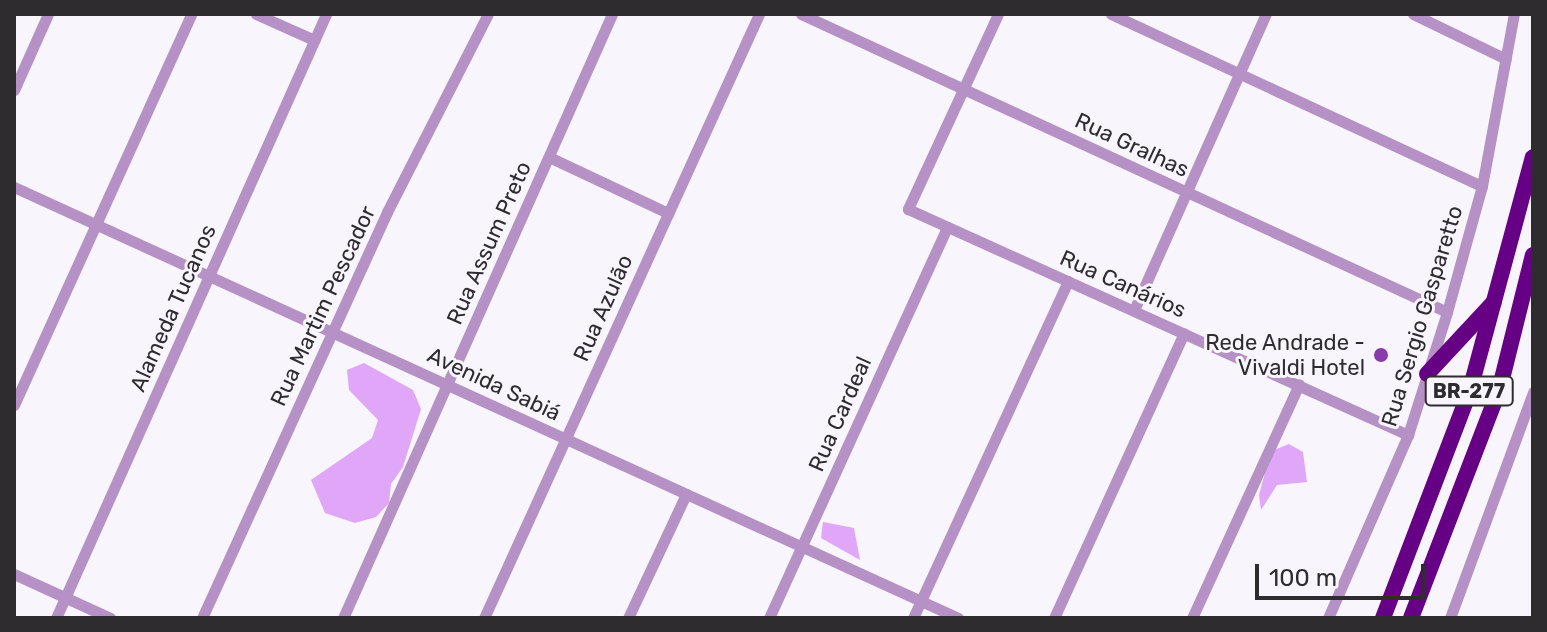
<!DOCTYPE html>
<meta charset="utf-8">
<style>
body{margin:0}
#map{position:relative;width:1547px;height:632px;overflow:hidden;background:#f9f5fc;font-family:Rubik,sans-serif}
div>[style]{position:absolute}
.forest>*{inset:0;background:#e0a6f8}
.minor>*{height:11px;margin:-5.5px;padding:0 5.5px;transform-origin:5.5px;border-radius:5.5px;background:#b591c5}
.highway>*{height:16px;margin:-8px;padding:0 8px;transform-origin:8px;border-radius:8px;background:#660084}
.dots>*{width:22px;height:22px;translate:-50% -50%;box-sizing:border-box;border:4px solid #f9f5fc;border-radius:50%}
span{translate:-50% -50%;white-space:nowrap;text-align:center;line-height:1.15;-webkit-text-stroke:6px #f9f5fc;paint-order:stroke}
.shield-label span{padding:2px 6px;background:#f9f5fc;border:2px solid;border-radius:6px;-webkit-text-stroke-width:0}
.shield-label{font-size:20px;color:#2e2c2f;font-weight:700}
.street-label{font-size:22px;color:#2e2c2f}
.poi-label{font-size:22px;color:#2e2c2f}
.right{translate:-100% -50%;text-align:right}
.frame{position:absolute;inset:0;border:16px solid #2e2c2f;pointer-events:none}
.scale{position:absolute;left:1255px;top:564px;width:170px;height:36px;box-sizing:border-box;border:4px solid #2e2c2f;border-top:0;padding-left:10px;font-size:24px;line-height:28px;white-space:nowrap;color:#2e2c2f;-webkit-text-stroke:6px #f9f5fc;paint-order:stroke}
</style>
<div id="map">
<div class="forest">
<i style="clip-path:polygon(364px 363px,413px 390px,421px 409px,403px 467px,391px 484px,389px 503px,376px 517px,355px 523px,325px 513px,311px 480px,372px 438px,378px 420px,349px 390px,347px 370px)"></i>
<i style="clip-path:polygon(1289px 444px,1303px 452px,1307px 482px,1277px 485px,1261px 510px,1259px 495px,1267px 465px,1274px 450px)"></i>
<i style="clip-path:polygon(823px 522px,854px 528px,860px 560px,821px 538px)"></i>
</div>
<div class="minor">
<i style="left:256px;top:14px;width:64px;rotate:24.1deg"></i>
<i style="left:801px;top:14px;width:711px;rotate:24.76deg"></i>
<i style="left:998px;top:14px;width:215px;rotate:114.8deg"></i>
<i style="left:908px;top:209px;width:549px;rotate:24.32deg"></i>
<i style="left:1111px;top:14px;width:409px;rotate:24.9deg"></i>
<i style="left:1413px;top:14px;width:103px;rotate:25.8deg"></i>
<i style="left:14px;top:90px;width:83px;rotate:-65.9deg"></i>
<i style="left:549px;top:157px;width:132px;rotate:25.2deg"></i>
<i style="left:14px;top:187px;width:1038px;rotate:24.54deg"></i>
<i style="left:1134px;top:310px;width:324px;rotate:-66deg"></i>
<i style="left:14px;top:405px;width:429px;rotate:-65.6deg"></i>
<i style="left:14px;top:574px;width:106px;rotate:24.6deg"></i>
<i style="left:56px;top:618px;width:662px;rotate:-65.91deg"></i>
<i style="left:202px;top:618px;width:446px;rotate:-65.5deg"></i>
<i style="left:387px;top:212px;width:222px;rotate:-63deg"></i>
<i style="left:343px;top:618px;width:661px;rotate:-65.99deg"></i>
<i style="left:484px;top:618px;width:664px;rotate:-65.52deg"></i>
<i style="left:628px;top:618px;width:137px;rotate:-64.9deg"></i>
<i style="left:769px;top:618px;width:430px;rotate:-65.5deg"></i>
<i style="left:913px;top:618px;width:371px;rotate:-65.3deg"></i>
<i style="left:1054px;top:618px;width:313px;rotate:-65.5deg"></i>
<i style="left:1192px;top:618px;width:257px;rotate:-65.4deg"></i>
<i style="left:1328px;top:618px;width:200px;rotate:-66.4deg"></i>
<i style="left:1408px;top:435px;width:129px;rotate:-72.4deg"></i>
<i style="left:1447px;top:312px;width:131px;rotate:-74.5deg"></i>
<i style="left:1482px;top:186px;width:175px;rotate:-79.5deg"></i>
<i style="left:1450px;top:618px;width:241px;rotate:-69.8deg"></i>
</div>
<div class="highway">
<i style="left:1427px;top:374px;width:98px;rotate:-47.1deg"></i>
<i style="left:1383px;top:618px;width:244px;rotate:-69.1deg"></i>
<i style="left:1470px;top:390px;width:241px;rotate:-74.9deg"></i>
<i style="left:1411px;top:618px;width:248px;rotate:-68.9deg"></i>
<i style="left:1500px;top:387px;width:136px;rotate:-76deg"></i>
</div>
<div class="dots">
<i style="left:1381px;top:355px;background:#8b3aa9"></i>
</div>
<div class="shield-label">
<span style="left:1469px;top:391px">BR-277</span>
</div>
<div class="street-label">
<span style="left:1132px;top:145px;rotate:25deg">Rua Gralhas</span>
<span style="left:489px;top:243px;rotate:-66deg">Rua Assum Preto</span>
<span style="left:1123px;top:284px;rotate:24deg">Rua Canários</span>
<span style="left:323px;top:306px;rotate:-65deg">Rua Martim Pescador</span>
<span style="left:173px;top:308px;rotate:-66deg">Alameda Tucanos</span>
<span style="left:603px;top:308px;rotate:-66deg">Rua Azulão</span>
<span style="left:1422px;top:316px;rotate:-73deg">Rua Sergio Gasparetto</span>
<span style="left:494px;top:384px;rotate:25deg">Avenida Sabiá</span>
<span style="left:840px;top:414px;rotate:-66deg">Rua Cardeal</span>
</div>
<div class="poi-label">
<span class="right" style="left:1365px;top:355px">Rede Andrade -<br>Vivaldi Hotel</span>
</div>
<div class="frame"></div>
<div class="scale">100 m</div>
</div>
